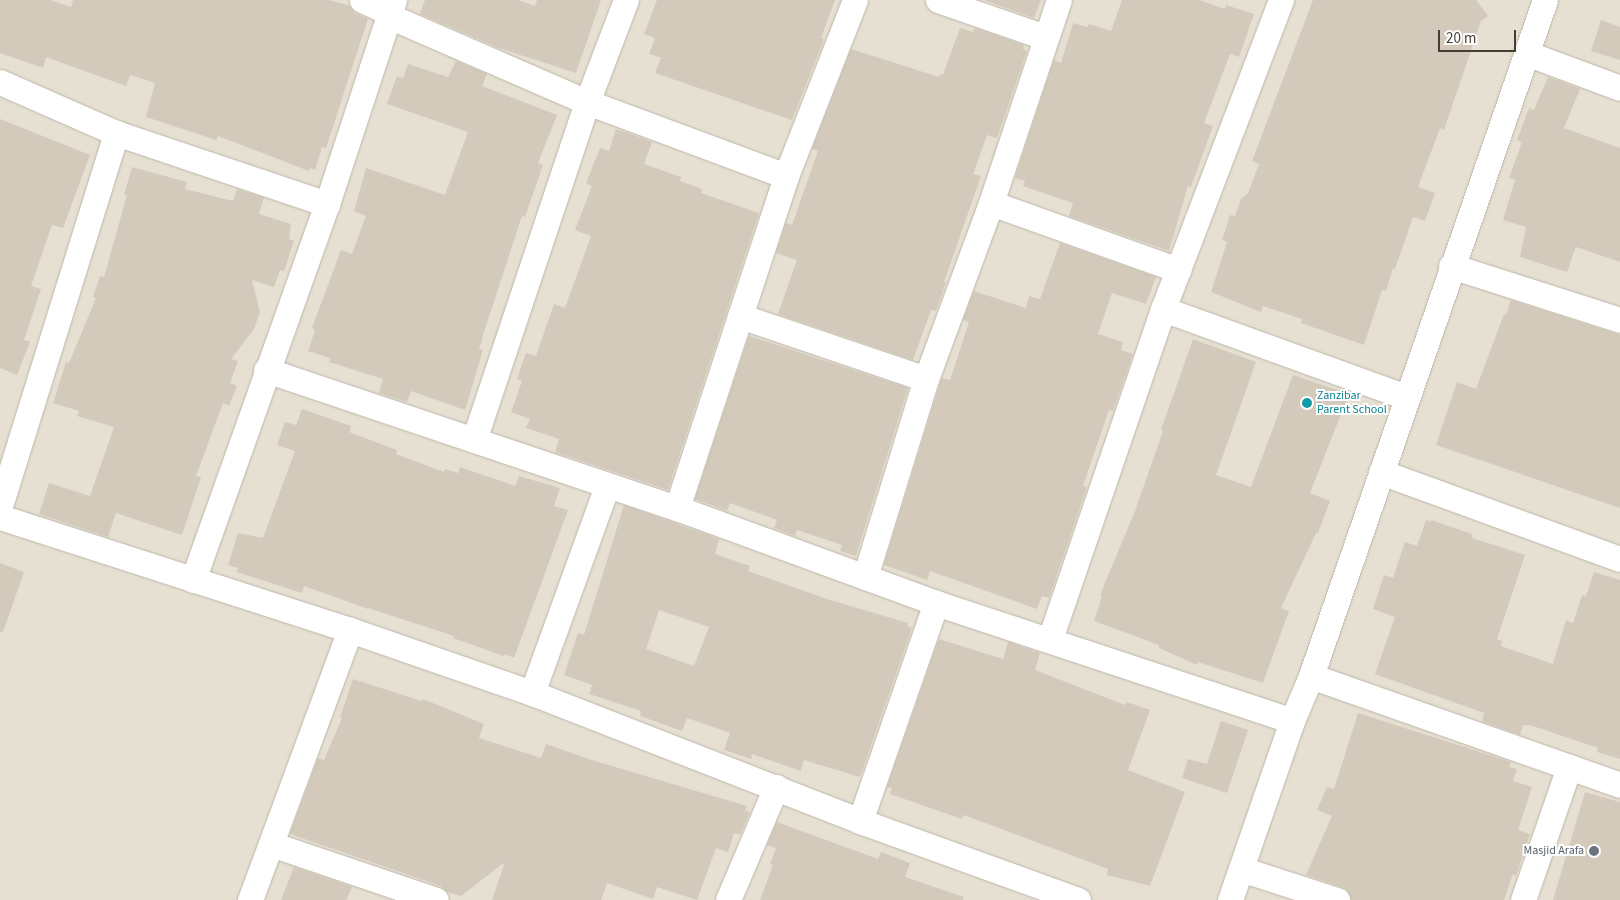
<!DOCTYPE html>
<style>
body{margin:0}
#map{position:relative;width:1620px;height:900px;overflow:hidden;background:#f2eee5;font-family:"Source Sans 3",sans-serif}
div>[style]{position:absolute}
.residential>*{inset:0;background:#e6e0d3}
.building>*{inset:0;background:#d3cabb}
.roads{filter:drop-shadow(0 0 1px #bdb6a8) drop-shadow(0 0 1px #bdb6a8)}
.minor>*{height:25px;margin:-12.5px;padding:0 12.5px;transform-origin:12.5px;border-radius:12.5px;background:#fff}
.dots>*{width:14px;height:14px;translate:-50% -50%;box-sizing:border-box;border:2px solid #fff;border-radius:50%}
span{translate:-50% -50%;white-space:nowrap;text-align:center;line-height:1.15;-webkit-text-stroke:4px #fff;paint-order:stroke}
.culture-label{font-size:12px;color:#0d838f}
.left{translate:0 -50%;text-align:left}
.worship-label{font-size:12px;color:#5b616d}
.right{translate:-100% -50%;text-align:right}
.scale{position:absolute;left:1438px;top:30px;width:78px;height:22px;box-sizing:border-box;border:2px solid #443e35;border-top:0;padding-left:6px;font-size:15px;line-height:18px;white-space:nowrap;color:#443e35;-webkit-text-stroke:4px #fff;paint-order:stroke}
</style>
<div id="map">
<div class="residential">
<i style="clip-path:polygon(0 0,1620px 0,1620px 900px,0 900px)"></i>
</div>
<div class="building">
<i style="clip-path:polygon(0 0,50px 0,71px 7px,73px 0,329px 0,350px 6px,355px 13px,368px 19px,326px 148px,322px 147px,315px 170px,310px 168px,309px 171px,218px 136px,216px 140px,146px 117px,155px 83px,130px 75px,126px 86px,46px 57px,43px 68px,0 53px)"></i>
<i style="clip-path:polygon(425px 0,518px 0,535px 6px,537px 0,601px 0,576px 73px,499px 48px,420px 14px)"></i>
<i style="clip-path:polygon(657px 0,835px 0,821px 38px,824px 39px,792px 120px,655px 73px,661px 58px,649px 54px,655px 38px,644px 34px)"></i>
<i style="clip-path:polygon(984px 0,1041px 0,1034px 18px)"></i>
<i style="clip-path:polygon(1122px 0,1199px 0,1225px 9px,1226px 5px,1254px 14px,1239px 57px,1230px 54px,1204px 123px,1213px 126px,1191px 187px,1188px 186px,1169px 251px,1069px 216px,1073px 203px,1023px 186px,1025px 181px,1015px 178px,1054px 60px,1061px 63px,1073px 23px,1087px 27px,1089px 24px,1111px 31px)"></i>
<i style="clip-path:polygon(1313px 0,1476px 0,1488px 16px,1481px 21px,1444px 130px,1440px 128px,1418px 187px,1435px 193px,1425px 221px,1413px 217px,1395px 269px,1393px 268px,1386px 291px,1382px 290px,1364px 345px,1301px 323px,1302px 319px,1263px 306px,1261px 312px,1211px 292px,1227px 242px,1222px 240px,1230px 215px,1235px 216px,1241px 199px,1248px 193px,1259px 164px,1252px 161px)"></i>
<i style="clip-path:polygon(1601px 20px,1620px 27px,1620px 60px,1591px 51px)"></i>
<i style="clip-path:polygon(960px 28px,973px 32px,975px 28px,1024px 45px,1023px 49px,1027px 51px,997px 138px,987px 135px,973px 174px,981px 176px,944px 282px,946px 282px,936px 311px,931px 310px,913px 360px,778px 314px,797px 260px,776px 253px,786px 223px,792px 225px,818px 151px,812px 149px,851px 49px,939px 77px,940px 74px,943px 75px)"></i>
<i style="clip-path:polygon(456px 61px,487px 74px,482px 86px,557px 115px,538px 163px,543px 165px,525px 217px,522px 216px,482px 338px,483px 338px,479px 349px,483px 350px,465px 410px,411px 391px,407px 402px,379px 393px,383px 379px,329px 362px,330px 358px,308px 351px,315px 330px,312px 328px,341px 250px,352px 254px,366px 216px,354px 211px,366px 168px,445px 195px,468px 132px,387px 104px,397px 76px,403px 78px,408px 64px,448px 77px)"></i>
<i style="clip-path:polygon(1548px 77px,1580px 89px,1564px 128px,1620px 148px,1620px 262px,1576px 247px,1567px 272px,1520px 257px,1526px 227px,1503px 220px,1515px 180px,1509px 178px,1522px 142px,1517px 140px,1529px 108px,1534px 110px)"></i>
<i style="clip-path:polygon(0 119px,90px 155px,63px 228px,52px 225px,31px 286px,41px 289px,24px 340px,30px 342px,17px 375px,0 368px)"></i>
<i style="clip-path:polygon(616px 129px,652px 142px,644px 164px,681px 177px,680px 181px,702px 189px,701px 193px,759px 213px,668px 490px,555px 452px,559px 439px,526px 428px,530px 419px,511px 412px,522px 381px,517px 379px,526px 353px,536px 356px,554px 304px,565px 308px,591px 236px,575px 230px,592px 186px,586px 183px,600px 148px,609px 151px)"></i>
<i style="clip-path:polygon(132px 167px,187px 182px,185px 189px,233px 201px,237px 189px,264px 198px,259px 214px,291px 224px,289px 239px,294px 241px,284px 271px,280px 270px,274px 287px,252px 280px,260px 312px,254px 329px,231px 359px,238px 361px,230px 383px,237px 386px,229px 406px,223px 403px,210px 438px,196px 476px,201px 477px,182px 535px,116px 513px,108px 537px,39px 514px,49px 483px,90px 496px,114px 427px,77px 416px,79px 411px,53px 403px,66px 362px,69px 363px,96px 298px,93px 297px,100px 276px,104px 277px,127px 195px,124px 195px)"></i>
<i style="clip-path:polygon(1060px 243px,1156px 277px,1146px 304px,1112px 293px,1098px 334px,1123px 342px,1121px 350px,1133px 354px,1113px 411px,1109px 410px,1083px 486px,1087px 487px,1049px 598px,1042px 596px,1037px 609px,930px 571px,927px 580px,884px 565px,940px 384px,942px 378px,950px 380px,969px 322px,963px 320px,974px 291px,1026px 308px,1029px 296px,1040px 299px)"></i>
<i style="clip-path:polygon(1511px 300px,1620px 335px,1620px 508px,1436px 445px,1457px 382px,1476px 389px,1504px 314px,1506px 315px)"></i>
<i style="clip-path:polygon(749px 336px,908px 388px,856px 556px,840px 551px,842px 545px,797px 530px,795px 536px,774px 528px,777px 520px,730px 503px,727px 511px,695px 499px)"></i>
<i style="clip-path:polygon(1193px 339px,1256px 362px,1216px 475px,1251px 487px,1293px 375px,1349px 394px,1310px 493px,1330px 501px,1318px 533px,1316px 533px,1281px 608px,1289px 611px,1263px 683px,1198px 662px,1197px 665px,1159px 648px,1159px 645px,1094px 621px,1102px 596px,1100px 595px,1135px 511px,1163px 431px,1161px 430px)"></i>
<i style="clip-path:polygon(302px 409px,351px 426px,349px 432px,397px 450px,396px 454px,444px 472px,445px 469px,458px 473px,460px 467px,515px 486px,519px 476px,560px 488px,554px 506px,568px 510px,514px 658px,505px 654px,504px 656px,453px 638px,454px 636px,368px 608px,368px 609px,304px 586px,302px 593px,237px 572px,238px 568px,228px 565px,238px 533px,263px 538px,295px 451px,277px 445px,285px 422px,296px 425px)"></i>
<i style="clip-path:polygon(evenodd,624px 505px,719px 539px,715px 554px,750px 566px,748px 571px,830px 600px,908px 623px,907px 626px,912px 628px,860px 777px,804px 760px,801px 771px,752px 754px,751px 759px,724px 750px,730px 733px,687px 718px,682px 731px,640px 716px,641px 711px,589px 694px,592px 685px,564px 675px,578px 633px,584px 635px,624px 505px,659px 610px,709px 627px,694px 666px,646px 649px,659px 610px)"></i>
<i style="clip-path:polygon(1426px 520px,1431px 522px,1431px 520px,1472px 534px,1472px 538px,1525px 555px,1497px 639px,1502px 641px,1501px 646px,1553px 664px,1566px 620px,1573px 623px,1582px 595px,1586px 596px,1594px 572px,1620px 580px,1620px 759px,1597px 752px,1598px 748px,1530px 725px,1523px 725px,1520px 735px,1482px 721px,1484px 713px,1375px 674px,1395px 617px,1373px 609px,1384px 575px,1393px 578px,1405px 542px,1417px 546px)"></i>
<i style="clip-path:polygon(0 563px,24px 572px,3px 632px,0 632px)"></i>
<i style="clip-path:polygon(939px 639px,1003px 659px,1008px 642px,1040px 653px,1035px 670px,1125px 705px,1127px 702px,1150px 710px,1128px 770px,1185px 792px,1150px 886px,1107px 875px,1108px 869px,964px 815px,962px 819px,890px 794px,892px 788px,887px 787px)"></i>
<i style="clip-path:polygon(353px 679px,422px 701px,423px 699px,484px 724px,479px 738px,541px 758px,546px 744px,595px 761px,747px 806px,745px 811px,750px 812px,740px 835px,734px 833px,728px 852px,716px 848px,697px 900px,657px 887px,653px 899px,607px 883px,601px 900px,492px 900px,505px 862px,461px 896px,447px 892px,441px 886px,290px 834px,318px 758px,324px 760px,342px 718px,340px 717px)"></i>
<i style="clip-path:polygon(1358px 713px,1511px 762px,1509px 767px,1517px 769px,1513px 781px,1532px 787px,1518px 830px,1530px 834px,1516px 876px,1513px 874px,1504px 900px,1351px 900px,1348px 891px,1342px 887px,1306px 875px,1332px 816px,1317px 810px,1327px 787px,1334px 789px)"></i>
<i style="clip-path:polygon(1221px 721px,1248px 730px,1227px 793px,1182px 778px,1188px 759px,1207px 764px)"></i>
<i style="clip-path:polygon(1585px 792px,1620px 802px,1620px 900px,1553px 900px)"></i>
<i style="clip-path:polygon(777px 822px,878px 859px,881px 852px,910px 863px,905px 877px,964px 897px,963px 900px,760px 900px,773px 865px,770px 864px,776px 848px,767px 845px)"></i>
<i style="clip-path:polygon(294px 867px,352px 887px,346px 900px,281px 900px)"></i>
</div>
<div class="roads">
<div class="minor">
<i style="left:362px;top:0;width:23px;rotate:25deg"></i>
<i style="left:383px;top:10px;width:8px;rotate:45deg"></i>
<i style="left:389px;top:16px;width:216px;rotate:23.5deg"></i>
<i style="left:587px;top:102px;width:212px;rotate:20.4deg"></i>
<i style="left:938px;top:0;width:113px;rotate:19.1deg"></i>
<i style="left:1526px;top:53px;width:100px;rotate:20.4deg"></i>
<i style="left:0;top:82px;width:127px;rotate:23.7deg"></i>
<i style="left:116px;top:133px;width:223px;rotate:18.6deg"></i>
<i style="left:991px;top:203px;width:199px;rotate:19.7deg"></i>
<i style="left:1451px;top:266px;width:177px;rotate:17.7deg"></i>
<i style="left:1163px;top:309px;width:258px;rotate:19.9deg"></i>
<i style="left:740px;top:316px;width:196px;rotate:18.7deg"></i>
<i style="left:266px;top:370px;width:434px;rotate:18.6deg"></i>
<i style="left:677px;top:508px;width:276px;rotate:20.1deg"></i>
<i style="left:936px;top:603px;width:375px;rotate:18.3deg"></i>
<i style="left:474px;top:440px;width:356px;rotate:-71.5deg"></i>
<i style="left:587px;top:102px;width:109px;rotate:-69.1deg"></i>
<i style="left:1381px;top:472px;width:254px;rotate:20deg"></i>
<i style="left:0;top:506px;width:391px;rotate:-72.7deg"></i>
<i style="left:677px;top:508px;width:349px;rotate:-71.8deg"></i>
<i style="left:786px;top:176px;width:189px;rotate:-68.6deg"></i>
<i style="left:0;top:517px;width:368px;rotate:17.9deg"></i>
<i style="left:350px;top:630px;width:193px;rotate:19.1deg"></i>
<i style="left:532px;top:693px;width:220px;rotate:-70.1deg"></i>
<i style="left:865px;top:577px;width:207px;rotate:-72.9deg"></i>
<i style="left:926px;top:379px;width:188px;rotate:-69.7deg"></i>
<i style="left:991px;top:203px;width:214px;rotate:-71.5deg"></i>
<i style="left:193px;top:580px;width:399px;rotate:-70.4deg"></i>
<i style="left:327px;top:204px;width:215px;rotate:-71.8deg"></i>
<i style="left:1050px;top:639px;width:349px;rotate:-71.1deg"></i>
<i style="left:1163px;top:309px;width:331px;rotate:-69.1deg"></i>
<i style="left:1311px;top:676px;width:328px;rotate:19.4deg"></i>
<i style="left:532px;top:693px;width:352px;rotate:21.3deg"></i>
<i style="left:860px;top:821px;width:232px;rotate:19.9deg"></i>
<i style="left:860px;top:821px;width:231px;rotate:-70.8deg"></i>
<i style="left:271px;top:844px;width:174px;rotate:18.7deg"></i>
<i style="left:1241px;top:869px;width:101px;rotate:17.9deg"></i>
<i style="left:250px;top:900px;width:288px;rotate:-69.7deg"></i>
<i style="left:728px;top:900px;width:123px;rotate:-67deg"></i>
<i style="left:1230px;top:900px;width:189px;rotate:-70.9deg"></i>
<i style="left:1292px;top:721px;width:49px;rotate:-67.1deg"></i>
<i style="left:1311px;top:676px;width:715px;rotate:-70.91deg"></i>
<i style="left:1523px;top:900px;width:141px;rotate:-70.9deg"></i>
</div>
</div>
<div class="dots">
<i style="left:1307px;top:403px;background:#0f9aa8"></i>
<i style="left:1594px;top:851px;background:#6b7280"></i>
</div>
<div class="culture-label">
<span class="left" style="left:1317px;top:403px">Zanzibar<br>Parent School</span>
</div>
<div class="worship-label">
<span class="right" style="left:1584px;top:851px">Masjid Arafa</span>
</div>
<div class="scale">20 m</div>
</div>
